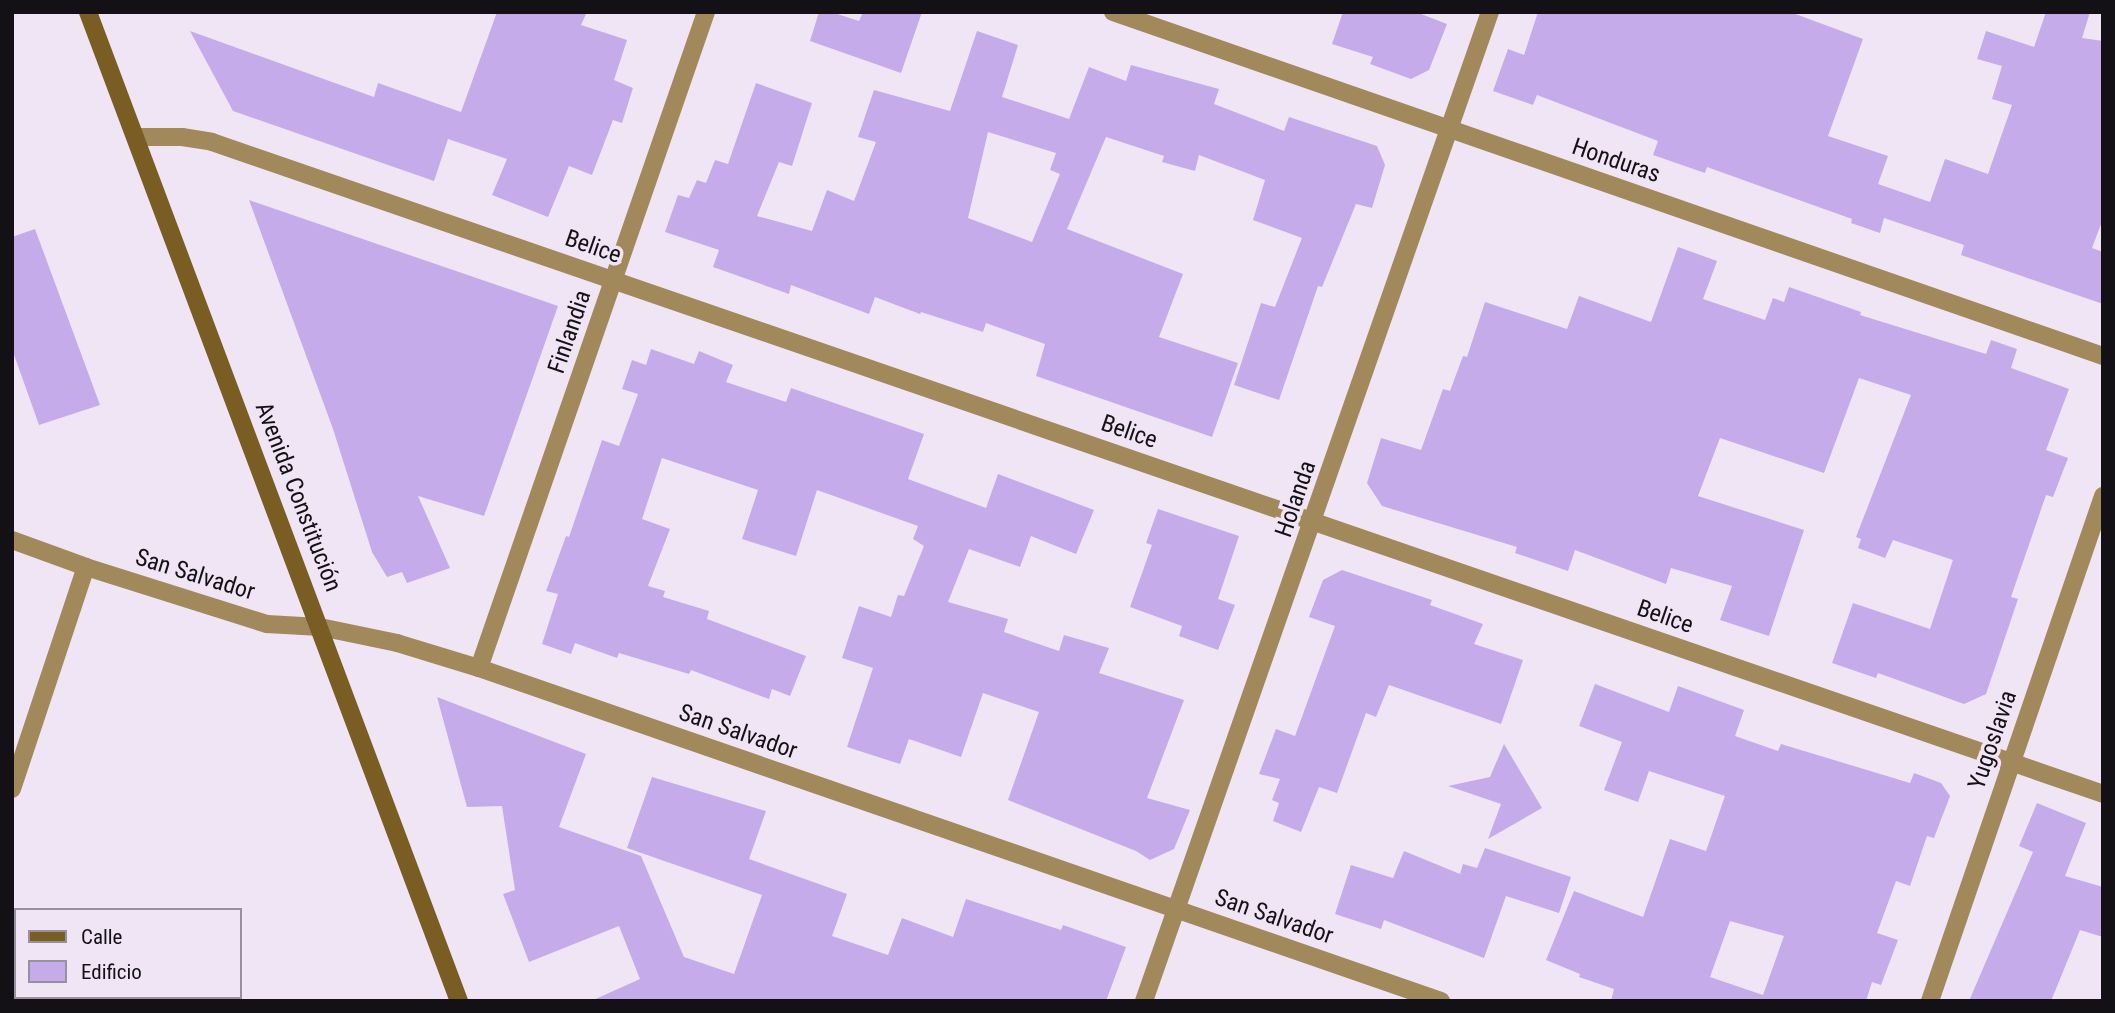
<!DOCTYPE html>
<meta charset="utf-8">
<style>
body{margin:0}
#map{position:relative;width:2115px;height:1013px;overflow:hidden;background:#f0e5f5;font-family:"Roboto Condensed",sans-serif}
div>[style]{position:absolute}
.building>*{inset:0;background:#c6abea}
.street>*{height:18px;margin:-9px;padding:0 9px;transform-origin:9px;border-radius:9px;background:#a2895c}
.secondary>*{height:18px;margin:-9px;padding:0 9px;transform-origin:9px;border-radius:9px;background:#795d23}
span{translate:-50% -50%;white-space:nowrap;text-align:center;line-height:1.15;-webkit-text-stroke:7px #f0e5f5;paint-order:stroke}
.street-label{font-size:24px;color:#141116}
.frame{position:absolute;inset:0;border:14px solid #141116;pointer-events:none}
.legend{position:absolute;left:14px;top:908px;width:228px;height:91px;box-sizing:border-box;background:#f0e5f5;border:2px solid #98909c;margin:0;padding:9px 12px;list-style:none;font-size:21px;color:#141116}
.legend li{display:flex;align-items:center;gap:14px;height:35px}
.legend b{width:35px;border:2px solid #98909c}
</style>
<div id="map">
<div class="building">
<i style="clip-path:polygon(497px 12px,587px 12px,581px 25px,627px 40px,614px 80px,633px 88px,622px 123px,613px 120px,592px 175px,569px 166px,548px 217px,492px 195px,507px 159px,448px 139px,434px 181px,233px 111px,190px 31px,374px 97px,378px 83px,461px 112px)"></i>
<i style="clip-path:polygon(819px 12px,831px 12px,859px 21px,863px 12px,922px 12px,901px 73px,810px 41px)"></i>
<i style="clip-path:polygon(1343px 12px,1416px 12px,1447px 24px,1429px 70px,1411px 79px,1370px 64px,1373px 57px,1332px 44px)"></i>
<i style="clip-path:polygon(1538px 12px,1790px 12px,1863px 39px,1828px 136px,1888px 156px,1878px 184px,1930px 202px,1945px 159px,1988px 174px,2012px 105px,1992px 99px,2002px 66px,1977px 59px,1986px 31px,2034px 47px,2046px 12px,2090px 12px,2082px 38px,2103px 41px,2103px 219px,2092px 248px,2103px 252px,2103px 304px,1961px 255px,1964px 245px,1884px 218px,1880px 233px,1851px 223px,1852px 219px,1707px 167px,1705px 173px,1653px 155px,1658px 141px,1537px 95px,1533px 105px,1493px 91px,1508px 49px,1524px 55px)"></i>
<i style="clip-path:polygon(evenodd,977px 31px,1018px 45px,1002px 97px,1069px 119px,1089px 67px,1126px 81px,1131px 65px,1219px 89px,1214px 104px,1284px 131px,1289px 117px,1377px 146px,1385px 165px,1372px 208px,1356px 204px,1322px 287px,1318px 286px,1279px 400px,1234px 385px,1261px 303px,1275px 307px,1302px 238px,1253px 220px,1265px 180px,1199px 155px,1195px 171px,1162px 162px,1164px 156px,1106px 137px,1067px 229px,1183px 274px,1159px 337px,1238px 363px,1212px 437px,1036px 376px,1045px 344px,986px 323px,983px 332px,921px 312px,920px 314px,875px 297px,869px 314px,791px 285px,789px 294px,713px 267px,719px 250px,665px 232px,678px 195px,689px 198px,697px 180px,706px 183px,715px 160px,728px 164px,756px 83px,812px 103px,792px 166px,779px 162px,757px 216px,812px 231px,827px 190px,854px 201px,876px 142px,858px 137px,874px 90px,950px 111px,977px 31px,988px 132px,1056px 153px,1050px 170px,1060px 174px,1032px 242px,968px 218px,988px 132px)"></i>
<i style="clip-path:polygon(249px 200px,558px 306px,484px 516px,418px 496px,450px 568px,407px 583px,402px 572px,387px 577px,372px 552px,333px 429px)"></i>
<i style="clip-path:polygon(35px 229px,100px 405px,39px 425px,12px 349px,12px 237px)"></i>
<i style="clip-path:polygon(1678px 247px,1717px 261px,1703px 299px,1765px 320px,1773px 298px,1784px 302px,1789px 287px,1861px 312px,1860px 315px,1986px 354px,1991px 340px,2017px 349px,2011px 368px,2069px 389px,2046px 450px,2068px 458px,2053px 497px,2046px 495px,2011px 597px,2018px 599px,1986px 694px,1964px 704px,1878px 673px,1876px 678px,1832px 663px,1853px 603px,1930px 629px,1953px 560px,1893px 540px,1885px 558px,1858px 548px,1861px 539px,1856px 537px,1911px 395px,1859px 378px,1824px 473px,1720px 438px,1698px 496px,1804px 530px,1769px 636px,1720px 620px,1732px 586px,1671px 568px,1666px 584px,1575px 550px,1568px 571px,1515px 553px,1517px 547px,1382px 506px,1367px 483px,1381px 438px,1421px 450px,1443px 389px,1450px 391px,1463px 356px,1467px 357px,1485px 302px,1567px 329px,1579px 296px,1651px 322px)"></i>
<i style="clip-path:polygon(651px 349px,694px 364px,699px 351px,733px 365px,726px 382px,786px 402px,791px 388px,924px 434px,908px 479px,986px 508px,998px 474px,1094px 510px,1076px 554px,1031px 536px,1020px 567px,969px 549px,948px 602px,1008px 619px,1004px 632px,1059px 651px,1064px 635px,1109px 648px,1099px 673px,1184px 700px,1147px 798px,1190px 810px,1174px 849px,1150px 860px,1136px 851px,1008px 800px,1039px 712px,983px 693px,961px 757px,909px 739px,900px 764px,847px 747px,873px 668px,842px 658px,859px 606px,891px 617px,898px 595px,904px 596px,924px 546px,913px 539px,918px 526px,817px 490px,796px 556px,742px 539px,758px 490px,662px 458px,642px 519px,670px 529px,648px 586px,665px 591px,663px 597px,709px 611px,707px 619px,806px 656px,790px 696px,772px 689px,769px 699px,691px 670px,689px 674px,619px 653px,617px 658px,575px 643px,571px 654px,542px 644px,558px 594px,546px 591px,566px 536px,569px 537px,602px 440px,619px 446px,638px 394px,622px 389px,632px 360px,646px 365px)"></i>
<i style="clip-path:polygon(1158px 509px,1239px 536px,1218px 599px,1235px 605px,1218px 650px,1179px 636px,1182px 626px,1130px 607px,1152px 545px,1146px 543px)"></i>
<i style="clip-path:polygon(1342px 570px,1432px 600px,1430px 605px,1483px 624px,1474px 644px,1523px 660px,1501px 724px,1389px 685px,1376px 717px,1366px 713px,1337px 793px,1319px 787px,1301px 832px,1273px 821px,1279px 803px,1272px 800px,1280px 779px,1259px 774px,1276px 729px,1295px 736px,1335px 626px,1309px 617px,1323px 580px)"></i>
<i style="clip-path:polygon(evenodd,1595px 684px,1669px 712px,1678px 686px,1744px 710px,1735px 736px,1778px 751px,1781px 744px,1910px 783px,1914px 773px,1941px 783px,1950px 796px,1934px 838px,1927px 836px,1910px 886px,1896px 881px,1877px 933px,1898px 940px,1881px 985px,1872px 982px,1866px 1001px,1611px 1001px,1614px 989px,1579px 977px,1580px 974px,1546px 960px,1574px 891px,1643px 917px,1670px 839px,1706px 851px,1725px 796px,1649px 771px,1638px 802px,1604px 790px,1622px 742px,1579px 726px,1595px 684px,1730px 921px,1784px 936px,1763px 995px,1710px 977px,1730px 921px)"></i>
<i style="clip-path:polygon(437px 697px,586px 754px,559px 827px,641px 856px,684px 957px,734px 974px,762px 895px,627px 848px,652px 777px,766px 811px,749px 859px,847px 894px,832px 936px,888px 955px,902px 918px,953px 937px,966px 899px,1061px 930px,1063px 925px,1126px 947px,1106px 1001px,591px 1001px,640px 979px,619px 926px,529px 962px,503px 894px,515px 890px,502px 806px,467px 807px)"></i>
<i style="clip-path:polygon(1504px 744px,1542px 808px,1488px 839px,1501px 804px,1448px 786px,1490px 777px)"></i>
<i style="clip-path:polygon(2037px 803px,2086px 823px,2065px 876px,2103px 887px,2103px 937px,2080px 930px,2051px 1001px,1969px 1001px,2033px 852px,2019px 846px)"></i>
<i style="clip-path:polygon(1485px 848px,1571px 877px,1559px 913px,1506px 896px,1484px 958px,1384px 920px,1381px 929px,1335px 914px,1351px 865px,1393px 878px,1404px 851px,1460px 874px,1463px 864px,1477px 868px)"></i>
</div>
<div class="street">
<i style="left:1113px;top:12px;width:1048px;rotate:19.16deg"></i>
<i style="left:136px;top:137px;width:46px"></i>
<i style="left:182px;top:137px;width:30px;rotate:9deg"></i>
<i style="left:212px;top:142px;width:2000px;rotate:19.02deg"></i>
<i style="left:12px;top:540px;width:79px;rotate:20deg"></i>
<i style="left:86px;top:567px;width:190px;rotate:17.5deg"></i>
<i style="left:267px;top:624px;width:53px;rotate:3.2deg"></i>
<i style="left:320px;top:627px;width:79px;rotate:11.7deg"></i>
<i style="left:397px;top:643px;width:86px;rotate:17deg"></i>
<i style="left:479px;top:668px;width:1018px;rotate:19.09deg"></i>
<i style="left:479px;top:668px;width:694px;rotate:-70.91deg"></i>
<i style="left:12px;top:789px;width:234px;rotate:-71.6deg"></i>
<i style="left:25px;top:997px;width:11px;rotate:22deg"></i>
<i style="left:1144px;top:1001px;width:1048px;rotate:-70.72deg"></i>
<i style="left:1930px;top:1001px;width:534px;rotate:-71.09deg"></i>
</div>
<div class="secondary">
<i style="left:88px;top:12px;width:1056px;rotate:69.44deg"></i>
</div>
<div class="street-label">
<span style="left:1616px;top:161px;rotate:19deg">Honduras</span>
<span style="left:593px;top:247px;rotate:19deg">Belice</span>
<span style="left:570px;top:332px;rotate:-71deg">Finlandia</span>
<span style="left:1129px;top:432px;rotate:19deg">Belice</span>
<span style="left:298px;top:497px;rotate:69deg">Avenida Constitución</span>
<span style="left:1296px;top:499px;rotate:-71deg">Holanda</span>
<span style="left:195px;top:575px;rotate:17deg">San Salvador</span>
<span style="left:1665px;top:617px;rotate:19deg">Belice</span>
<span style="left:738px;top:732px;rotate:19deg">San Salvador</span>
<span style="left:1993px;top:740px;rotate:-71deg">Yugoslavia</span>
<span style="left:1274px;top:917px;rotate:19deg">San Salvador</span>
</div>
<div class="frame"></div>
<ul class="legend">
<li><b style="height:9px;background:#795d23"></b>Calle</li>
<li><b style="height:19px;background:#c6abea"></b>Edificio</li>
</ul>
</div>
